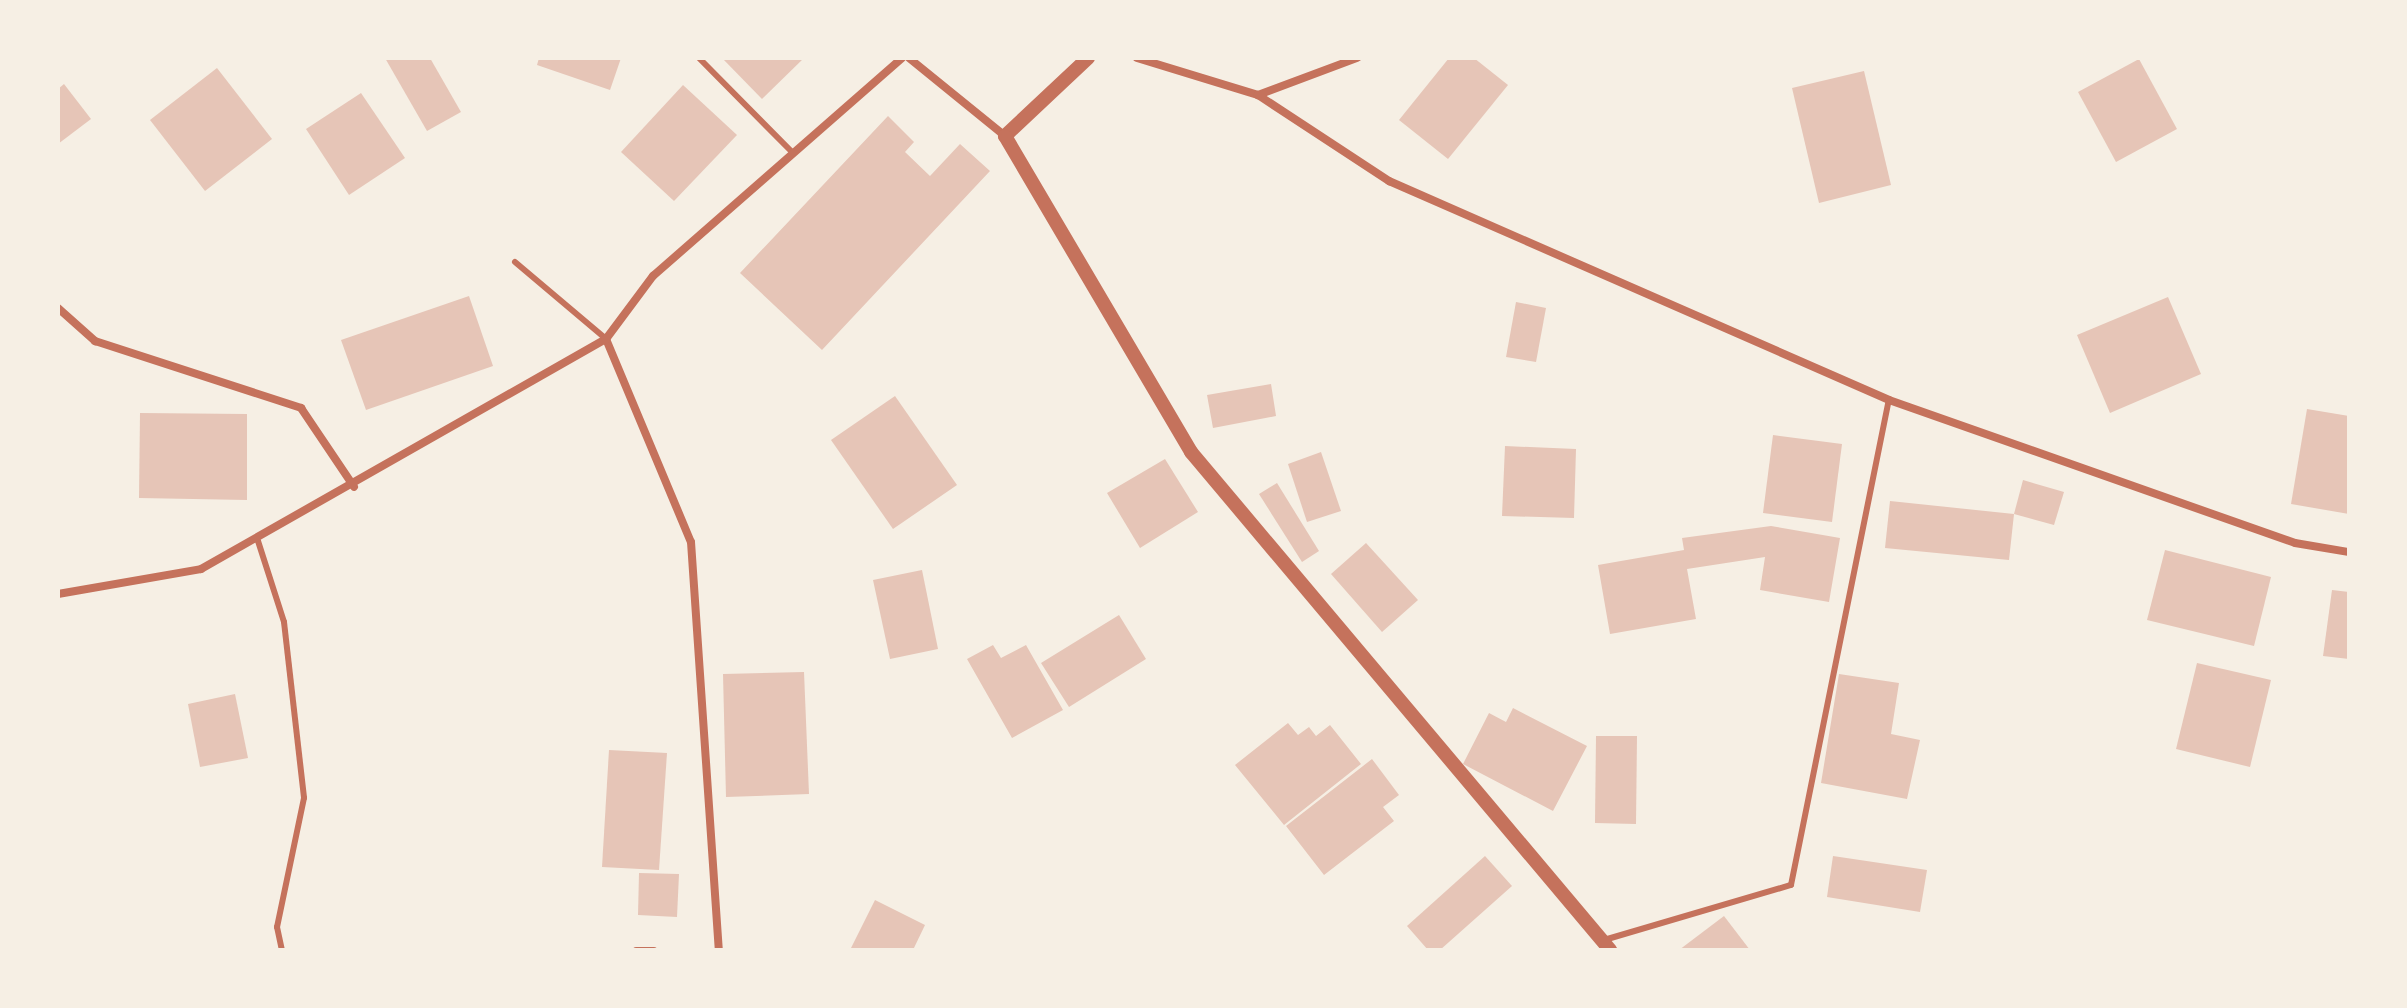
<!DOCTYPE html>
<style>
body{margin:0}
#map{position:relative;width:2407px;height:1008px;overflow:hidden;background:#f6efe4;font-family:Barlow,sans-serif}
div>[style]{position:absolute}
.building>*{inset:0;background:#e6c5b7}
.service>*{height:6px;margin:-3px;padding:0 3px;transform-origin:3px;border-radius:3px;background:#c5725c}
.minor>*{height:8px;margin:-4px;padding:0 4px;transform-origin:4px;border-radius:4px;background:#c5725c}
.tertiary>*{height:14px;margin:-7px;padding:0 7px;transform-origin:7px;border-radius:7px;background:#c5725c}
span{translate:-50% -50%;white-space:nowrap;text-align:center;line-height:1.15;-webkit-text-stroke:6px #f6efe4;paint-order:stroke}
.frame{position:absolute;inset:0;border:60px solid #f6efe4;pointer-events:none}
</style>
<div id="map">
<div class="building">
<i style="clip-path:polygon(385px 58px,430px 58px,461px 112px,427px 131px)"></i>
<i style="clip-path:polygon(539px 58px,621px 58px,610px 90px,537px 65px)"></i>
<i style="clip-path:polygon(722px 58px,804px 58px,762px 99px)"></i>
<i style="clip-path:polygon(1449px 58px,1474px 58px,1508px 85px,1448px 159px,1399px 120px)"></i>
<i style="clip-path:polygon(2139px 59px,2177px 129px,2116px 162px,2078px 92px)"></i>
<i style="clip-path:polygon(217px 68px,272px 139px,205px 191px,150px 120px)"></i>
<i style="clip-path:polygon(1864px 71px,1891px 185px,1819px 203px,1792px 88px)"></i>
<i style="clip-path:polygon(64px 84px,91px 119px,58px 144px,58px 89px)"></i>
<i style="clip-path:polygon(683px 85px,737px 135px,674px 201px,621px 152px)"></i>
<i style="clip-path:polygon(361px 93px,405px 158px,349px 195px,306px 129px)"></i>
<i style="clip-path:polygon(888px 116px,914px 142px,905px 152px,930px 176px,960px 144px,990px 171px,822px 350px,740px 273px)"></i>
<i style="clip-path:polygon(469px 296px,493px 366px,366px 410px,341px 340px)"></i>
<i style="clip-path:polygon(2168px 297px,2201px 374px,2110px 413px,2077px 335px)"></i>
<i style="clip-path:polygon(1516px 302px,1546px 308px,1536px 362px,1506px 357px)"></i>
<i style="clip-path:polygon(1271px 384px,1276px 416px,1213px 428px,1207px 395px)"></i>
<i style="clip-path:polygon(895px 396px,957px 485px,893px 529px,831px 440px)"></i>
<i style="clip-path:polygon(2307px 409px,2349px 416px,2349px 514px,2291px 504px)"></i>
<i style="clip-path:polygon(140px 413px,247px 414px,247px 500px,139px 498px)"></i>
<i style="clip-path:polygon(1773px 435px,1842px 444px,1832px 522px,1763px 513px)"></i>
<i style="clip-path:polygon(1505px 446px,1576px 449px,1574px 518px,1502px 516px)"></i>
<i style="clip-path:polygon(1321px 452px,1341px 511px,1307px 522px,1288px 464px)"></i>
<i style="clip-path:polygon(1165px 459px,1198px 512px,1140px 548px,1107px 493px)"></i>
<i style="clip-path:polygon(2023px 480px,2064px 492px,2054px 525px,2014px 514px)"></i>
<i style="clip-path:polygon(1277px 483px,1319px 551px,1302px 562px,1259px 494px)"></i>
<i style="clip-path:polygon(1890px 501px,2014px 514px,2009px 560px,1885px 548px)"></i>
<i style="clip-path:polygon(1771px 526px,1840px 538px,1829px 602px,1760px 590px,1765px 557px,1687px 569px,1696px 619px,1610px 634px,1598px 565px,1684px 550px,1682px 538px)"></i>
<i style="clip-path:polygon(1366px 543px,1418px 600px,1382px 632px,1331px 574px)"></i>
<i style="clip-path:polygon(2165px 550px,2271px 577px,2254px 646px,2147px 620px)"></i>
<i style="clip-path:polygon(922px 570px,938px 649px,890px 659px,873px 580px)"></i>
<i style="clip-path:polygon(2332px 590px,2349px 592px,2349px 659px,2323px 656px)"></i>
<i style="clip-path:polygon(1119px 615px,1146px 659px,1069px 707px,1041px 663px)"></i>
<i style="clip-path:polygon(993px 645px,1001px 658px,1026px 645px,1063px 710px,1012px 738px,967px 659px)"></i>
<i style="clip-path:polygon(2197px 663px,2271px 680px,2250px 767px,2176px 749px)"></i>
<i style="clip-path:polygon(804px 672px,809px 794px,726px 797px,723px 674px)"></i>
<i style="clip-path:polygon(1839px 674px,1899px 683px,1891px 734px,1920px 740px,1907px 799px,1821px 783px)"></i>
<i style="clip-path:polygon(235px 694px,248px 758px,200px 767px,188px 704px)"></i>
<i style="clip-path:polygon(1513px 708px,1587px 746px,1553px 811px,1463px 764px,1489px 713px,1506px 722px)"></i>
<i style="clip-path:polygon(1288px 723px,1298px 735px,1309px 727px,1316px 736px,1330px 725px,1361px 764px,1284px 825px,1235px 765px)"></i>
<i style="clip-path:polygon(1596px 736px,1637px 736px,1636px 824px,1595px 823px)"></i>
<i style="clip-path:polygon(609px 750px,667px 753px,659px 870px,602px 867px)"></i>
<i style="clip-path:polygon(1372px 759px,1399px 795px,1383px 807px,1394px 821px,1324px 875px,1286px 826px)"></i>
<i style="clip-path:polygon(1485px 856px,1512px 886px,1440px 950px,1428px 950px,1407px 926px)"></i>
<i style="clip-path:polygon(1833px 856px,1927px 870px,1920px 912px,1827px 897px)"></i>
<i style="clip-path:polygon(639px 873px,679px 874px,677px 917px,638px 915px)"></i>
<i style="clip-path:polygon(875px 900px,925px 925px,913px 950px,850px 950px)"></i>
<i style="clip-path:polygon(1724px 916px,1750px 950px,1679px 950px)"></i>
</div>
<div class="service">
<i style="left:699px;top:58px;width:134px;rotate:45.3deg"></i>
<i style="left:515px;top:262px;width:119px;rotate:40.2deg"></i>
<i style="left:258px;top:541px;width:85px;rotate:72.2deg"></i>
<i style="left:284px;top:622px;width:177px;rotate:83.5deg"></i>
<i style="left:304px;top:798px;width:132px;rotate:101.8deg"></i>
<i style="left:277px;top:927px;width:24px;rotate:78deg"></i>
<i style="left:1604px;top:940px;width:195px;rotate:-16.4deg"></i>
<i style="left:1791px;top:885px;width:495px;rotate:-78.6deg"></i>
<i style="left:636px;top:950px;width:18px"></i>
</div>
<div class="minor">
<i style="left:909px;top:58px;width:124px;rotate:39.1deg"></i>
<i style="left:1137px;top:58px;width:127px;rotate:17deg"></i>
<i style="left:1258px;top:95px;width:157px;rotate:33.3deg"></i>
<i style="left:1389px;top:181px;width:546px;rotate:23.65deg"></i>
<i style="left:1889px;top:400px;width:430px;rotate:19.4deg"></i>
<i style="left:2295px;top:543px;width:55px;rotate:9.5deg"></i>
<i style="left:1258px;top:95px;width:106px;rotate:-20.5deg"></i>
<i style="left:58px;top:308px;width:50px;rotate:41.7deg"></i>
<i style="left:95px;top:341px;width:217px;rotate:18deg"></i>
<i style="left:301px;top:408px;width:95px;rotate:56.1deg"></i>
<i style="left:606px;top:339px;width:220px;rotate:67.3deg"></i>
<i style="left:691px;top:542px;width:409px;rotate:86.1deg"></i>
<i style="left:58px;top:594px;width:145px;rotate:-9.9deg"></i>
<i style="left:201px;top:569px;width:466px;rotate:-29.6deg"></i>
<i style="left:606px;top:339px;width:79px;rotate:-53.3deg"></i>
<i style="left:653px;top:276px;width:331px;rotate:-41.2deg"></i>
</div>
<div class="tertiary">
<i style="left:1088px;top:58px;width:114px;rotate:136.8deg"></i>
<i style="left:1005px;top:136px;width:367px;rotate:59.5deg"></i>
<i style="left:1191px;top:452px;width:651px;rotate:49.92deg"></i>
</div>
<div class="frame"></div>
</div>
